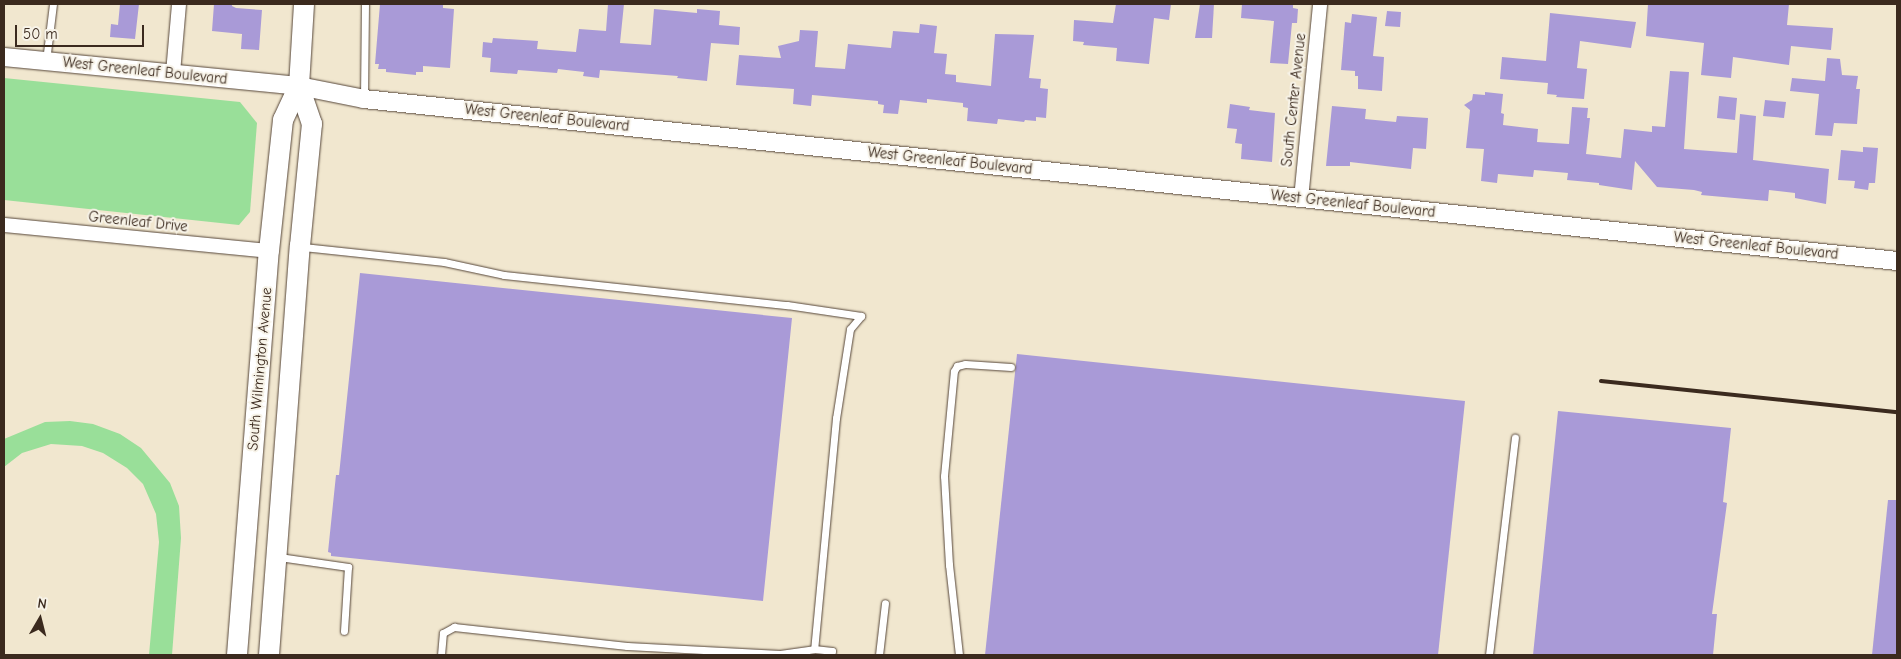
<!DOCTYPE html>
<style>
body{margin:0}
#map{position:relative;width:1901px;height:659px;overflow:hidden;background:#f1e7cf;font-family:"Comic Neue",sans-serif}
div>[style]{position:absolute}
.green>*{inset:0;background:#99df99}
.building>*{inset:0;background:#a99ad7}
.roads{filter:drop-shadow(0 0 1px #564639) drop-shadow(0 0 1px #564639)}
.service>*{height:7px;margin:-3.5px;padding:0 3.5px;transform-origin:3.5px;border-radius:3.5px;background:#fff}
.minor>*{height:14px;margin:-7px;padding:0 7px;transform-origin:7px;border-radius:7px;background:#fff}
.tertiary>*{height:18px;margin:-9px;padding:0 9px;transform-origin:9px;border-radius:9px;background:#fff}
.secondary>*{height:20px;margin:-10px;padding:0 10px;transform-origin:10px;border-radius:10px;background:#fff}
.rail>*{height:4px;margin:-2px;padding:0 2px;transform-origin:2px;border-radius:2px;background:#3b2a1e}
span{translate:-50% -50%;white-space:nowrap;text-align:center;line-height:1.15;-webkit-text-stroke:4px #f7f3e8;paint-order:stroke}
.street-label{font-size:15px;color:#3b2a1e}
.frame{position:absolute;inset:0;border:5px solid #3b2a1e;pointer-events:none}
.north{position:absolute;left:15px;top:594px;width:50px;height:50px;-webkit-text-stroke:4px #f7f3e8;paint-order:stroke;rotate:8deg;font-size:14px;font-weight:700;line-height:20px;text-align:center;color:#3b2a1e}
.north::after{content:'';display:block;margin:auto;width:18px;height:22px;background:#3b2a1e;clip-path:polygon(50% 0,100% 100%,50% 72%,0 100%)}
.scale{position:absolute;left:15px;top:25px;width:129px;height:22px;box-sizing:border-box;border:2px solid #3b2a1e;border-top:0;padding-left:6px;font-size:15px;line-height:18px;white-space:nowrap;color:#3b2a1e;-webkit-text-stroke:4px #f7f3e8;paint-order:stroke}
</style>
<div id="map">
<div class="green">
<i style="clip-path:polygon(4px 78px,240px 102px,257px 123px,250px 212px,239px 225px,4px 200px)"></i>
<i style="clip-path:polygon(70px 421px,93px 424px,120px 434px,141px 448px,170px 483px,179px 506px,181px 538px,172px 655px,149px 655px,159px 542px,156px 514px,143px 484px,127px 468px,103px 453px,82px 446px,51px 444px,22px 453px,4px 467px,4px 439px,45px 422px)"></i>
</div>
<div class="building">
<i style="clip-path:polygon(120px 4px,139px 4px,135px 39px,110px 37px,111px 24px,118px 25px)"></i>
<i style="clip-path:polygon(214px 4px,232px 4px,232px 6px,236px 8px,262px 10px,259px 50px,241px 49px,242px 34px,212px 31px)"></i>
<i style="clip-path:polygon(380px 4px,443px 4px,443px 8px,454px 9px,450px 68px,423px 66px,423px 72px,416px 72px,416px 75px,386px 72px,386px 69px,378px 69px,379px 64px,375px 64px)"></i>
<i style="clip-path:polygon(608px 4px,624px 4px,620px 43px,651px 45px,654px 9px,697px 13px,697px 9px,720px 11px,719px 25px,740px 27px,739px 45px,711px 43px,707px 81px,677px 78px,678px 76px,600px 70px,599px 78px,583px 76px,584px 72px,558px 69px,557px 73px,518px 70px,517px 74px,490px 72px,491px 58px,482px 57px,483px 42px,492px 43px,493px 38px,538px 41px,537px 49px,576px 52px,579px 29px,606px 31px)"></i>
<i style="clip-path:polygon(1116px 4px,1171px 4px,1169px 20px,1154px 18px,1149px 64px,1116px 61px,1117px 48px,1083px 45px,1084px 42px,1073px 41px,1074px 20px,1113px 23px)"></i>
<i style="clip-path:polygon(1200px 4px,1214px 4px,1212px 38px,1195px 38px)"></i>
<i style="clip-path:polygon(1242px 4px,1293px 4px,1293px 8px,1298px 9px,1297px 23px,1292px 23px,1288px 64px,1270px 63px,1274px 21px,1241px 18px)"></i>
<i style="clip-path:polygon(1648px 4px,1789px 4px,1787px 25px,1833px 28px,1831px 50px,1791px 46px,1789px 65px,1733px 57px,1731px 78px,1701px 75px,1704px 43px,1646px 36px)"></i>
<i style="clip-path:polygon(1387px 11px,1401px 12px,1400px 27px,1385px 26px)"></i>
<i style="clip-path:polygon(1550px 13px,1636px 22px,1631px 48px,1580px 41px,1577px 68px,1587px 69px,1584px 99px,1556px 97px,1557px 95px,1547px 94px,1548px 83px,1500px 79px,1502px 57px,1546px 61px)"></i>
<i style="clip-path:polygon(1352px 14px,1377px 17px,1373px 56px,1384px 57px,1382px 91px,1358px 89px,1358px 76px,1355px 76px,1355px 71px,1341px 70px,1345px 22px,1351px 23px)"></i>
<i style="clip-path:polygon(920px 24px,937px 26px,934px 53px,947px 54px,945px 74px,956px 75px,956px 82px,991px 86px,995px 34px,1034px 35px,1029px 78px,1041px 79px,1040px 88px,1048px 89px,1046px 118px,1036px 117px,1036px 121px,1025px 120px,1024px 122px,998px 119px,997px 124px,967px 121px,968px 108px,963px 107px,963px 103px,927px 99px,927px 103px,900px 100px,898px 114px,883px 113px,884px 105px,878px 104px,878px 101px,812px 95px,811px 106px,793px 104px,794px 89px,736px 85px,739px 55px,781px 58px,778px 46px,799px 41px,800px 30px,818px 31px,815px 67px,845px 69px,848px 44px,891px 48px,893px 31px,919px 33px)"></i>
<i style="clip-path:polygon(1827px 58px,1840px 59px,1842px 75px,1858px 76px,1856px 89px,1860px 89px,1857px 124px,1834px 123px,1832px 136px,1815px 135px,1819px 94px,1790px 91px,1792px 78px,1825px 81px)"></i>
<i style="clip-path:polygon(1670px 71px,1689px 72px,1684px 149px,1737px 153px,1740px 114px,1756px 116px,1753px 160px,1829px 169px,1826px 204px,1795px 198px,1795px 193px,1769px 190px,1768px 201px,1701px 195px,1702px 192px,1694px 190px,1657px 187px,1635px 161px,1632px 190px,1599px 185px,1599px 183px,1567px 180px,1568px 173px,1534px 170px,1533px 177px,1498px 174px,1497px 183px,1481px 181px,1484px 149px,1466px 148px,1470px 110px,1464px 105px,1472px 100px,1473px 94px,1485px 95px,1485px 92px,1503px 94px,1501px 113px,1504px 114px,1503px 125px,1538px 129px,1537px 142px,1569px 144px,1572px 107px,1588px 108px,1587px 118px,1590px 118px,1586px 154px,1621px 158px,1624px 129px,1652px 132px,1652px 126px,1665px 127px)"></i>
<i style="clip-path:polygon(1719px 96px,1737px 98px,1735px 120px,1717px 118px)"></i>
<i style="clip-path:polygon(1765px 100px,1786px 102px,1784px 118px,1763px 116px)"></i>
<i style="clip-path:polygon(1230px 104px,1250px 107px,1249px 110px,1275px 113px,1272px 162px,1241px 159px,1242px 144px,1235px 143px,1237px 129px,1227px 128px)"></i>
<i style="clip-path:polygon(1332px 106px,1366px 109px,1365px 119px,1396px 122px,1397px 116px,1428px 118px,1426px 149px,1413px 148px,1411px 169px,1350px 162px,1350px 166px,1326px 166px)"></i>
<i style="clip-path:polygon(1863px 147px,1878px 148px,1875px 183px,1869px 183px,1868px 190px,1854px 188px,1855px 181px,1838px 180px,1841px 150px,1863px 152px)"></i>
<i style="clip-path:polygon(360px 273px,792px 318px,763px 601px,331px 556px,331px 553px,328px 552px,336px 475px,339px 475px)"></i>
<i style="clip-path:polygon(1017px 354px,1465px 401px,1438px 655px,985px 655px)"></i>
<i style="clip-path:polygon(1558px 411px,1731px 428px,1723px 502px,1727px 503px,1712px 614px,1717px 614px,1713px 655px,1533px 655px)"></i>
<i style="clip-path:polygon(1888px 500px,1897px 500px,1897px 655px,1872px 655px)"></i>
</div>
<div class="roads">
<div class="service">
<i style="left:46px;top:61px;width:57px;rotate:-83deg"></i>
<i style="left:364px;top:98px;width:94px;rotate:-89.4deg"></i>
<i style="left:303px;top:247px;width:142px;rotate:6.1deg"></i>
<i style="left:444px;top:262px;width:61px;rotate:12.2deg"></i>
<i style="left:504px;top:275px;width:285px;rotate:6.1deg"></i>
<i style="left:787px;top:305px;width:75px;rotate:8.5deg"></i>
<i style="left:861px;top:316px;width:17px;rotate:130deg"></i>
<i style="left:850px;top:329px;width:90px;rotate:98.9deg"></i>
<i style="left:836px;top:418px;width:232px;rotate:95.4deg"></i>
<i style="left:279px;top:557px;width:70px;rotate:8.2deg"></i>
<i style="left:348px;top:567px;width:64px;rotate:93.6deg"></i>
<i style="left:441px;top:655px;width:22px;rotate:-85deg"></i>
<i style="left:443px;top:633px;width:13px;rotate:-29deg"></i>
<i style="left:454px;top:627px;width:174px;rotate:6.3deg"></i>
<i style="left:627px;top:646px;width:153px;rotate:3deg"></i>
<i style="left:780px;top:654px;width:34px;rotate:-8deg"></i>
<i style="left:814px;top:649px;width:18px;rotate:6deg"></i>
<i style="left:832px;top:651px;width:4px;rotate:104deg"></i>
<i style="left:879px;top:655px;width:52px;rotate:-83.4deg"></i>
<i style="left:959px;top:655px;width:91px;rotate:-96.3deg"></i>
<i style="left:949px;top:565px;width:89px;rotate:-93.2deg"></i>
<i style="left:944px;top:476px;width:105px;rotate:-84.6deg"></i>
<i style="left:954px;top:371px;width:6px;rotate:-59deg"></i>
<i style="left:957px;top:366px;width:8px;rotate:-14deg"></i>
<i style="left:965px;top:364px;width:46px;rotate:3.7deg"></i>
<i style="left:1489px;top:655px;width:219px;rotate:-83.2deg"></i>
</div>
<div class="minor">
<i style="left:173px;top:73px;width:69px;rotate:-85deg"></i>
<i style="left:1301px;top:199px;width:196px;rotate:-84.4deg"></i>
<i style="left:4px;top:225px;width:266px;rotate:5.6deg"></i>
</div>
<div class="tertiary">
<i style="left:4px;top:57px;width:296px;rotate:5.6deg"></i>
<i style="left:299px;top:86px;width:66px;rotate:11.3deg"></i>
<i style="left:364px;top:99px;width:1542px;rotate:6.03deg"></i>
</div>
<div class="secondary">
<i style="left:237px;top:655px;width:405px;rotate:-85.5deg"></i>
<i style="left:269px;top:251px;width:132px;rotate:-83.9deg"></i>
<i style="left:283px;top:120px;width:38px;rotate:-65deg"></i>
<i style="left:299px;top:86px;width:82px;rotate:-86.5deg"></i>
<i style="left:269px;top:655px;width:410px;rotate:-85.7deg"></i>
<i style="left:300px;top:246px;width:123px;rotate:-84.4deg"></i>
<i style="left:312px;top:124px;width:40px;rotate:-108.9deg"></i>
</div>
</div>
<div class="rail">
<i style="left:1601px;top:381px;width:298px;rotate:6deg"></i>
</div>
<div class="street-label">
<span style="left:145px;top:71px;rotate:6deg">West Greenleaf Boulevard</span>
<span style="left:1294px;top:100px;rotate:-84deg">South Center Avenue</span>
<span style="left:547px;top:118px;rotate:6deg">West Greenleaf Boulevard</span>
<span style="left:950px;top:161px;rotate:6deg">West Greenleaf Boulevard</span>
<span style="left:1353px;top:204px;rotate:6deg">West Greenleaf Boulevard</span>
<span style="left:138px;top:222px;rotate:6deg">Greenleaf Drive</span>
<span style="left:1756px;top:246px;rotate:6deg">West Greenleaf Boulevard</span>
<span style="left:260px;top:369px;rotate:-85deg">South Wilmington Avenue</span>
</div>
<div class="frame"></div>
<div class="north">N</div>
<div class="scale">50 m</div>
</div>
